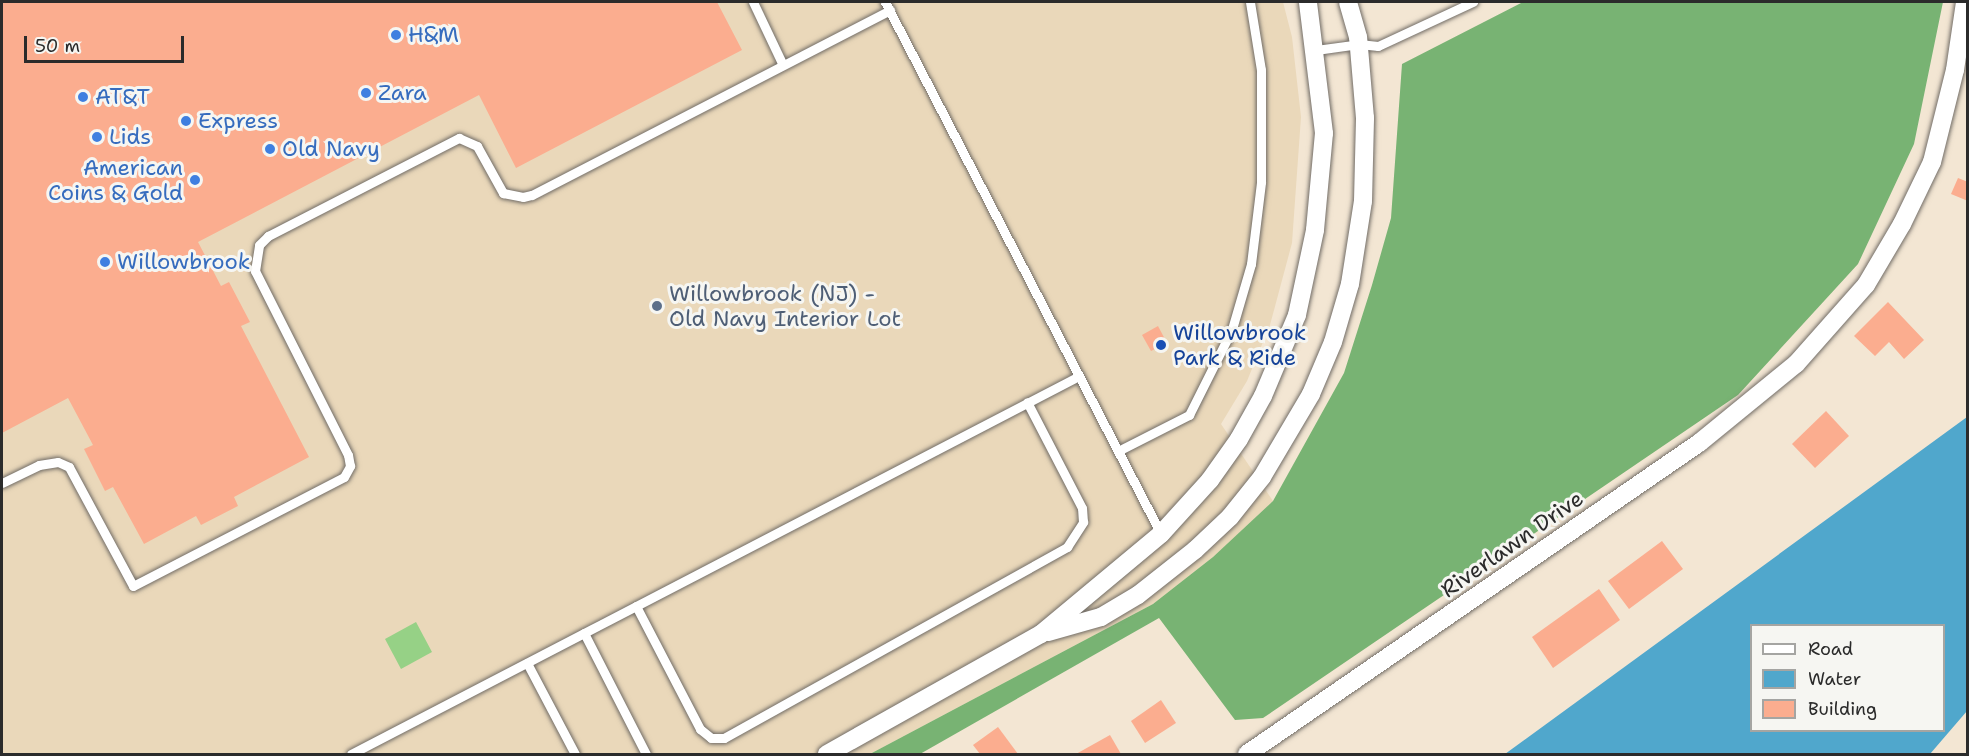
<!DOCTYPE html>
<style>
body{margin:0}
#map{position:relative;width:1969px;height:756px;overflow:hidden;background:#f3e6d3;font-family:"Shantell Sans",sans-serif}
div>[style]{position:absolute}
.built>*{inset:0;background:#ead8ba}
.green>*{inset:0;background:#96d186}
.forest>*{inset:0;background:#78b373}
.water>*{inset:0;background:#50a7cc}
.building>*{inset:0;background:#fbad8f}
.roads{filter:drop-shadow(0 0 2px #716c66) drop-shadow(0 0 2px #716c66)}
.service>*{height:9px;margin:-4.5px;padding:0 4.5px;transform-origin:4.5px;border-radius:4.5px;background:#fff}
.minor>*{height:18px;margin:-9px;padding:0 9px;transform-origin:9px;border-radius:9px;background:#fff}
.dots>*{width:16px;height:16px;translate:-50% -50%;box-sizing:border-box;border:3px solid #f6f6f2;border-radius:50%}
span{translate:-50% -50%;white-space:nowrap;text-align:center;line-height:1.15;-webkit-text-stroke:6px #f6f6f2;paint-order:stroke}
.shop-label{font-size:22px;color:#366cbe}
.left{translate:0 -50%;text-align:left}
.right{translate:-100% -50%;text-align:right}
.service-label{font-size:22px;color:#4e5e75}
.transit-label{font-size:22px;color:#164399}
.street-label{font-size:22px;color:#2b2b2b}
.frame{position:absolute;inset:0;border:3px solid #2b2b2b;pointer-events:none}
.legend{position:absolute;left:1750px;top:624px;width:195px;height:108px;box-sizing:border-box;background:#f6f6f2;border:2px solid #a5a5a2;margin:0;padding:8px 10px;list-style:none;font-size:18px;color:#2b2b2b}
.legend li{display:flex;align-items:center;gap:12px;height:30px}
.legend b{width:30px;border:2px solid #a5a5a2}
.scale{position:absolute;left:24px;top:36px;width:160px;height:27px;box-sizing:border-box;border:3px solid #2b2b2b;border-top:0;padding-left:8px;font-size:18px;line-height:21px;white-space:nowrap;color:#2b2b2b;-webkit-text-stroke:4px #f6f6f2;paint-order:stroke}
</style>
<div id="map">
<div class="built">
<i style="clip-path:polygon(2px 2px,1283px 2px,1292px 37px,1301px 117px,1292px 243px,1270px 325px,1247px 381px,1221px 424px,1273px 501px,1213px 557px,1153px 604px,870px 754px,2px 754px)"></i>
</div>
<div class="green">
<i style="clip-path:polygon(416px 622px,432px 652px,401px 669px,385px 639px)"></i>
</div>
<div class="forest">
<i style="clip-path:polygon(1523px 2px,1943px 2px,1914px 144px,1858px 264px,1738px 395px,1263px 718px,1235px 720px,1159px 618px,920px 754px,870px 754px,1153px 604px,1213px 557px,1273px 501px,1344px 373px,1372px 285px,1391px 218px,1402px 64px)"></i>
</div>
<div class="water">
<i style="clip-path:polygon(evenodd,1967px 417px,1967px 711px,1930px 754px,1505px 754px,1967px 417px,1752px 626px,1944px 626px,1944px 730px,1752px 730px,1752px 626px)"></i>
</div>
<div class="building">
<i style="clip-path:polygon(2px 2px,717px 2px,742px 50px,516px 168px,479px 95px,198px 242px,221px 286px,229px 282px,250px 322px,241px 326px,309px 457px,234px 497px,238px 506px,201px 525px,196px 516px,144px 544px,113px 487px,105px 491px,84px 449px,93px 445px,68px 398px,2px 433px)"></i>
<i style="clip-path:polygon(1958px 178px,1968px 182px,1968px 201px,1951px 194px)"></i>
<i style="clip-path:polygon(1888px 302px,1924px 340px,1904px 359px,1889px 342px,1875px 356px,1854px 336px)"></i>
<i style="clip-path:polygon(1158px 326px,1167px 343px,1151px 351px,1142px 335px)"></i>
<i style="clip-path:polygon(1826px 411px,1849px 436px,1815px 468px,1792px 444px)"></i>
<i style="clip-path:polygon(1662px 541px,1683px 569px,1629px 609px,1608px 581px)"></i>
<i style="clip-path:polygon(1599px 589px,1620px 620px,1553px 668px,1532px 637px)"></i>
<i style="clip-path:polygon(1161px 700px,1176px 723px,1145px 743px,1131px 721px)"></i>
<i style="clip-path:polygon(998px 727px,1018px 754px,980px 754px,973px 745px)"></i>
<i style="clip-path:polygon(1110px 735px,1121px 754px,1076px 754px)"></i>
</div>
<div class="roads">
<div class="service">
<i style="left:753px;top:2px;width:68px;rotate:64.6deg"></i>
<i style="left:885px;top:2px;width:599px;rotate:62.58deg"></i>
<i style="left:1316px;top:50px;width:43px;rotate:-7.9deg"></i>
<i style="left:1359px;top:44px;width:19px;rotate:6deg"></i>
<i style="left:1378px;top:46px;width:105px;rotate:-24.9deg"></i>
<i style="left:1118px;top:451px;width:80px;rotate:-26.9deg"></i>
<i style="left:1189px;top:415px;width:96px;rotate:-63.4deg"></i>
<i style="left:1232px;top:329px;width:68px;rotate:-73.7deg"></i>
<i style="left:1251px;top:264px;width:83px;rotate:-83deg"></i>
<i style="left:1261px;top:182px;width:112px;rotate:-90deg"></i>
<i style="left:1261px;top:70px;width:69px;rotate:-99.2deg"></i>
<i style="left:2px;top:483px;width:41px;rotate:-25.9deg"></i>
<i style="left:39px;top:465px;width:19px;rotate:-9deg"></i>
<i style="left:58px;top:462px;width:12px;rotate:24deg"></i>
<i style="left:69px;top:467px;width:135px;rotate:61.7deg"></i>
<i style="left:133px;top:586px;width:237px;rotate:-27.3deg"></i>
<i style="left:344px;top:477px;width:13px;rotate:-61deg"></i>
<i style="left:350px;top:466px;width:11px;rotate:-100deg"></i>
<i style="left:348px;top:455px;width:206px;rotate:-116.8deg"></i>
<i style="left:255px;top:271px;width:26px;rotate:-81deg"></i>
<i style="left:259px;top:245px;width:13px;rotate:-45deg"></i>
<i style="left:268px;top:236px;width:215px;rotate:-27.2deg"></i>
<i style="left:459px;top:138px;width:20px;rotate:24deg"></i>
<i style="left:477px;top:146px;width:54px;rotate:61deg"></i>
<i style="left:503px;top:193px;width:20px;rotate:11deg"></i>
<i style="left:523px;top:197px;width:9px;rotate:-13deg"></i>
<i style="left:532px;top:195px;width:403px;rotate:-27.3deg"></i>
<i style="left:636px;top:606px;width:139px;rotate:62.5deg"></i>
<i style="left:700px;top:729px;width:14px;rotate:39deg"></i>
<i style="left:711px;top:738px;width:13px"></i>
<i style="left:724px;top:738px;width:393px;rotate:-29.1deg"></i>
<i style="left:1067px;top:547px;width:30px;rotate:-57deg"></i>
<i style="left:1083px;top:522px;width:14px;rotate:-94deg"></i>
<i style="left:1082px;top:508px;width:119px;rotate:-117.4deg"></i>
<i style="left:584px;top:633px;width:136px;rotate:62.9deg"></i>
<i style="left:527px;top:663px;width:103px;rotate:62.2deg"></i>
<i style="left:351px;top:754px;width:820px;rotate:-27.44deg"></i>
</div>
<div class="minor">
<i style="left:1048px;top:632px;width:55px;rotate:-15.8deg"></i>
<i style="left:1101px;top:617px;width:43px;rotate:-30.7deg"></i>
<i style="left:1138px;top:595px;width:73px;rotate:-38.3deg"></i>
<i style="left:1195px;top:550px;width:48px;rotate:-43.3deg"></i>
<i style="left:1230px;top:517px;width:51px;rotate:-51.3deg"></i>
<i style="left:1262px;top:477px;width:96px;rotate:-59.4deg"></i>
<i style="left:1311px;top:394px;width:56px;rotate:-67.1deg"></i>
<i style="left:1333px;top:342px;width:60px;rotate:-73.7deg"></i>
<i style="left:1350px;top:284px;width:84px;rotate:-81.1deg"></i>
<i style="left:1363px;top:201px;width:83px;rotate:-88.6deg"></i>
<i style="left:1365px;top:118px;width:81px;rotate:-94.9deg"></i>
<i style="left:1358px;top:37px;width:36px;rotate:-106deg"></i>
<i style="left:827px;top:754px;width:245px;rotate:-29.3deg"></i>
<i style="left:1041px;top:634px;width:156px;rotate:-39.8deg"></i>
<i style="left:1161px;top:534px;width:73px;rotate:-47.8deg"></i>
<i style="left:1210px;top:480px;width:50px;rotate:-54.7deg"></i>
<i style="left:1239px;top:439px;width:49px;rotate:-60.8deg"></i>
<i style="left:1263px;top:396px;width:88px;rotate:-67.2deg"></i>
<i style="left:1297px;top:315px;width:87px;rotate:-78deg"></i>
<i style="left:1315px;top:230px;width:97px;rotate:-84.7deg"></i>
<i style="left:1324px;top:133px;width:132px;rotate:-97deg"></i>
<i style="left:1247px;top:754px;width:549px;rotate:-34.53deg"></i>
<i style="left:1699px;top:443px;width:125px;rotate:-39.2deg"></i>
<i style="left:1796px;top:364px;width:106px;rotate:-48.5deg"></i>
<i style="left:1866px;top:285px;width:71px;rotate:-59.5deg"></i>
<i style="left:1902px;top:224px;width:69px;rotate:-64.2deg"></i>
<i style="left:1932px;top:162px;width:95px;rotate:-76deg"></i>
<i style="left:1955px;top:70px;width:69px;rotate:-81.6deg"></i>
</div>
</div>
<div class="dots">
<i style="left:396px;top:35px;background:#3f7fe0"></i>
<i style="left:366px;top:93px;background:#3f7fe0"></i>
<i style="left:83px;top:97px;background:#3f7fe0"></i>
<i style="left:186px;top:121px;background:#3f7fe0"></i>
<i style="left:97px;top:137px;background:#3f7fe0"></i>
<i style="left:270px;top:149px;background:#3f7fe0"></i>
<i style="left:195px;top:180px;background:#3f7fe0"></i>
<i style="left:105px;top:262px;background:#3f7fe0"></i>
<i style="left:657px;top:306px;background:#5c6f8a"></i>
<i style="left:1161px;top:345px;background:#1a4fb4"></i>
</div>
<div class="shop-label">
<span class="left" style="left:408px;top:35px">H&amp;M</span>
<span class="left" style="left:378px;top:93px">Zara</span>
<span class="left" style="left:95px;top:97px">AT&amp;T</span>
<span class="left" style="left:198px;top:121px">Express</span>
<span class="left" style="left:109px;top:137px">Lids</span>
<span class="left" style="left:282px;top:149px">Old Navy</span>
<span class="right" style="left:183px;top:180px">American<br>Coins &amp; Gold</span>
<span class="left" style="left:117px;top:262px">Willowbrook</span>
</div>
<div class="service-label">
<span class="left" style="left:669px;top:306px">Willowbrook (NJ) -<br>Old Navy Interior Lot</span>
</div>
<div class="transit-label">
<span class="left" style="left:1173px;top:345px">Willowbrook<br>Park &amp; Ride</span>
</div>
<div class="street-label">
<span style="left:1512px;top:544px;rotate:-35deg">Riverlawn Drive</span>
</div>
<div class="frame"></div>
<ul class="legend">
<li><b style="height:8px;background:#fff"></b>Road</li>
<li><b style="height:16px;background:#50a7cc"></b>Water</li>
<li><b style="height:16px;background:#fbad8f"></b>Building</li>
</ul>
<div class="scale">50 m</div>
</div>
